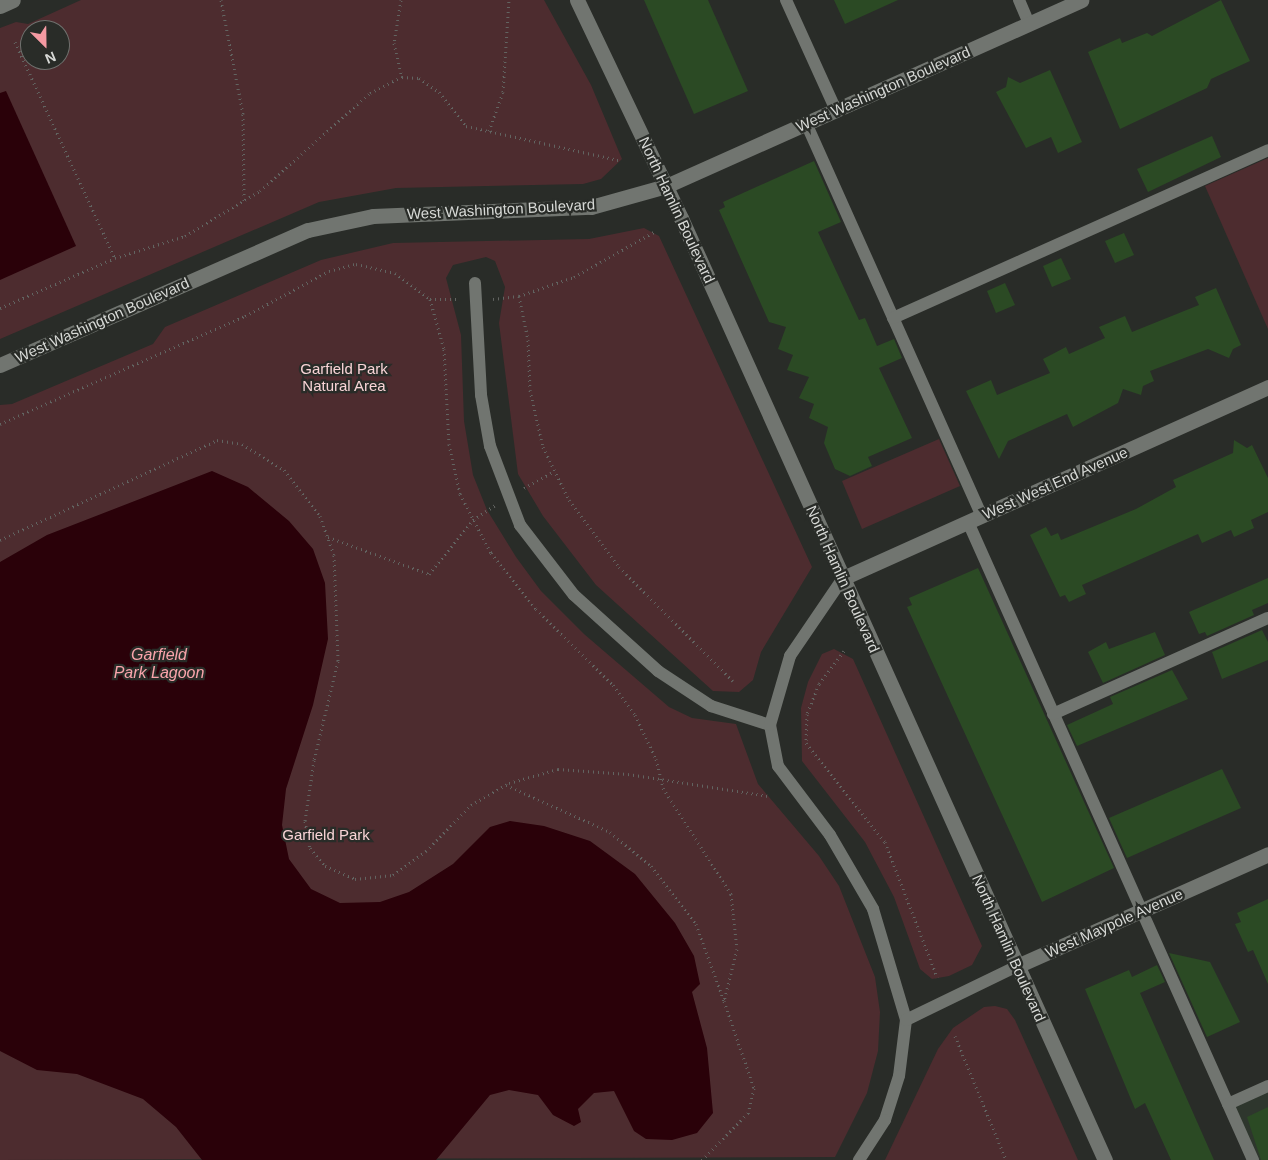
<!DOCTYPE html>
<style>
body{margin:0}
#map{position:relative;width:1268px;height:1160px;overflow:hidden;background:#292c28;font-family:Arial,sans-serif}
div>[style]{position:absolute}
.built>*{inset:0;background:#2e362d}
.green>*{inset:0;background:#4d2c2f}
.water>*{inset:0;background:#2a0109}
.building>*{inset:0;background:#2b4a24}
.path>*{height:3px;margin-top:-1.5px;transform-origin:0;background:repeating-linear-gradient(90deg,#626461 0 1px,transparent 0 5px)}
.lane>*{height:12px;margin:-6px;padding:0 6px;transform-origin:6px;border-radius:6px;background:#717570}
.street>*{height:15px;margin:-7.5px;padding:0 7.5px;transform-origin:7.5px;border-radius:7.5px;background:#717570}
.secondary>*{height:15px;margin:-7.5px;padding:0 7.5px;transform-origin:7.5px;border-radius:7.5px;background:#717570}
span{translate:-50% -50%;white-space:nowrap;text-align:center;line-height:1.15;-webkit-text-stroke:4.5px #292c28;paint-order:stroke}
.street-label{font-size:15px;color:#d7d9d6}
.park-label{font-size:15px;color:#f8d4d6}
.water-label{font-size:16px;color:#f9a4ab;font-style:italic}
.north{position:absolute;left:20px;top:20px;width:50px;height:50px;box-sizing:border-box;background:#292c28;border:1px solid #6f716e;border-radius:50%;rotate:157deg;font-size:14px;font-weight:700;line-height:20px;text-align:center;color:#d7d9d6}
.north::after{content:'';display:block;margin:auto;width:18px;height:22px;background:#f49aa2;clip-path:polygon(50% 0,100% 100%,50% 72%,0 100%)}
</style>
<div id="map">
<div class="built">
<i style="clip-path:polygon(1268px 1086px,1268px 1160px,1253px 1160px,1228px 1104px)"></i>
</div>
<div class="green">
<i style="clip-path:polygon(evenodd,81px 0,544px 0,591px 85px,622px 159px,601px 179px,583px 184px,396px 188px,319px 202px,0 339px,0 28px,16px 22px,28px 24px,81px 0,30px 30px,60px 30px,60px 60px,30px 60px,30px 30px)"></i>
<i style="clip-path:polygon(1268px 158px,1268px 329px,1205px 186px)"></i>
<i style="clip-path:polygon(644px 228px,659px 236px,812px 567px,761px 652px,753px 680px,739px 692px,713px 691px,596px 585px,543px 516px,518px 474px,499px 323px,505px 287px,495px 261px,486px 257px,453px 265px,446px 278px,461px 335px,464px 421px,473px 475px,487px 510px,516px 557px,541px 591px,584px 634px,669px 707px,692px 718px,736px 724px,758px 784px,819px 856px,839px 886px,875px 977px,880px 1012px,878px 1051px,867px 1093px,835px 1157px,0 1160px,0 405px,12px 404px,153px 344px,165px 327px,321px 260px,393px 243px,589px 239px)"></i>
<i style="clip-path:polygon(939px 439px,960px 486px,862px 529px,842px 481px)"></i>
<i style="clip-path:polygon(834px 649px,853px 659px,982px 946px,972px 965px,949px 976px,932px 979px,920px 969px,894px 897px,865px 842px,802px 761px,801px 708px,808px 682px,822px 654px)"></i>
<i style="clip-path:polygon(995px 1006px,1007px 1009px,1015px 1020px,1078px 1160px,885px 1160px,938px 1049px,953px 1028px,984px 1007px)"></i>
</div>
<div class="water">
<i style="clip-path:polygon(6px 91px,76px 246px,0 280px,0 93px)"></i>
<i style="clip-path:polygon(212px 471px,248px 487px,289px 521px,313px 549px,325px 583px,328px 639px,313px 705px,286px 789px,282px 825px,289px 859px,311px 889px,340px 903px,380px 902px,409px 892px,453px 864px,490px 827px,510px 821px,544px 826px,590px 841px,635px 874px,675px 923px,694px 956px,700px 984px,692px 992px,707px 1048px,713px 1113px,697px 1133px,672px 1140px,646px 1139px,634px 1131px,614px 1091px,594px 1093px,578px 1109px,581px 1122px,574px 1126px,553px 1115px,538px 1095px,509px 1090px,490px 1095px,436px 1160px,202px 1160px,176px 1127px,143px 1099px,77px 1074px,37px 1070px,0 1051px,0 562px,47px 535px)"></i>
</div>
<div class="building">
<i style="clip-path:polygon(644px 0,708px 0,748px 91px,694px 114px)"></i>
<i style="clip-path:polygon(834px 0,898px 0,845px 24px)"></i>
<i style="clip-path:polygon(1221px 0,1250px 61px,1211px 79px,1207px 88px,1120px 129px,1088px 52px,1120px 38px,1122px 43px,1147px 33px,1152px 36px)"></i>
<i style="clip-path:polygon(1050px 70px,1082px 142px,1058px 153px,1051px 137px,1026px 148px,996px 92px,1006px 87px,1008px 77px,1020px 83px)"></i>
<i style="clip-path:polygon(1212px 136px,1221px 157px,1148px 192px,1137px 169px)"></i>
<i style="clip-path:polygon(814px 161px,841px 222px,818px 232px,859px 320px,865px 318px,877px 346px,894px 339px,902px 358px,879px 368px,912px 438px,868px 457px,872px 466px,850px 476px,835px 469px,824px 443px,828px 427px,809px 418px,814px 404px,799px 398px,809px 377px,787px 370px,793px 355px,778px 349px,786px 327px,769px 322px,719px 210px,725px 207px,723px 202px)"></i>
<i style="clip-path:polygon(1124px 233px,1134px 255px,1115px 263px,1105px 241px)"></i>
<i style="clip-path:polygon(1061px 258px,1071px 279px,1052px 287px,1043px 266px)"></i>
<i style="clip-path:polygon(1005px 283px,1015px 305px,996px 313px,987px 291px)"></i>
<i style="clip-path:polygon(1216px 288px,1241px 345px,1233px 349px,1229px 358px,1208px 349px,1150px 371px,1154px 381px,1143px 386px,1141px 395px,1123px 389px,1118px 403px,1073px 427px,1067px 414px,1008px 441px,999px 459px,966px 391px,991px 380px,997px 395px,1050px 373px,1043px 359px,1066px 347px,1069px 354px,1105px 338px,1099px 327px,1125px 316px,1132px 332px,1199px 305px,1195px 297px)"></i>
<i style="clip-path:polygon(1234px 440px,1247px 448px,1252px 445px,1268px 478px,1268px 512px,1251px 520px,1254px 528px,1234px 537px,1231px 530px,1202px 543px,1198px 534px,1082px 585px,1086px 594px,1069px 602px,1065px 595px,1060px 597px,1030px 535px,1046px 527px,1051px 536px,1058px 533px,1061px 540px,1136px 509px,1176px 487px,1173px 480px,1233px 453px)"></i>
<i style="clip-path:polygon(978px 568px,1114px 868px,1042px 902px,907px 607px,912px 605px,909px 598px)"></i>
<i style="clip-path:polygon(1268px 578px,1268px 603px,1252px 610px,1254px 615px,1207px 636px,1205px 632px,1199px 634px,1189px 612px)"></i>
<i style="clip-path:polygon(1262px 630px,1268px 642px,1268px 660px,1222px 679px,1212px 652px)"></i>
<i style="clip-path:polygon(1155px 632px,1165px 655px,1103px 683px,1088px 652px,1106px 642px,1109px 649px)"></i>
<i style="clip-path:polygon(1172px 670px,1188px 699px,1077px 746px,1067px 725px,1113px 704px,1110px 697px)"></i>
<i style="clip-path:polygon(1222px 769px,1241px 808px,1127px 858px,1109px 818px)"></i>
<i style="clip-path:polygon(1268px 899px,1268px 984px,1253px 950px,1248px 952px,1235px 924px,1241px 922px,1237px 913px)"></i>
<i style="clip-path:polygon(1169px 953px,1210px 962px,1240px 1022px,1207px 1037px)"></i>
<i style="clip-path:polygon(1157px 965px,1165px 982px,1140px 993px,1214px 1160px,1171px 1160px,1145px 1103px,1135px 1109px,1085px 989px,1129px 970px,1132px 977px)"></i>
<i style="clip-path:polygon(1268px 1107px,1268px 1160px,1261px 1160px,1247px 1117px)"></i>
</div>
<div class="path">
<i style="left:221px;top:0;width:116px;rotate:79.1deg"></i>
<i style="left:243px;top:114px;width:88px;rotate:89.3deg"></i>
<i style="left:401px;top:0;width:44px;rotate:99.2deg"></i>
<i style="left:394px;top:43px;width:35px;rotate:77deg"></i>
<i style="left:15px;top:42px;width:238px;rotate:65.2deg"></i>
<i style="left:489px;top:131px;width:41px;rotate:-70.3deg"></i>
<i style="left:503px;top:92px;width:92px;rotate:-86.3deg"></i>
<i style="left:519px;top:296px;width:45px;rotate:78.4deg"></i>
<i style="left:528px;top:340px;width:50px;rotate:87.7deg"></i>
<i style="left:530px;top:390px;width:58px;rotate:77.2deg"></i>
<i style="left:543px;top:447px;width:59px;rotate:63.9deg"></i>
<i style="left:569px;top:500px;width:84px;rotate:53.3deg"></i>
<i style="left:619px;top:567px;width:161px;rotate:45deg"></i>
<i style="left:430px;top:299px;width:29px"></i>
<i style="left:493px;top:299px;width:26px;rotate:-7deg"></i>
<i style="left:519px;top:296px;width:58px;rotate:-19.1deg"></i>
<i style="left:574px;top:277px;width:92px;rotate:-29.4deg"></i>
<i style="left:0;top:308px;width:125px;rotate:-23.5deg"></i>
<i style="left:115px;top:258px;width:73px;rotate:-17.4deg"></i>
<i style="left:185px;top:236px;width:87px;rotate:-31deg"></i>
<i style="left:260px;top:191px;width:147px;rotate:-41.7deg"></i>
<i style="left:370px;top:93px;width:36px;rotate:-27deg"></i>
<i style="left:402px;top:77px;width:17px;rotate:3deg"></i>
<i style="left:419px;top:78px;width:24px;rotate:35deg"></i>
<i style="left:439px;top:92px;width:43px;rotate:51.5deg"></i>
<i style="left:466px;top:126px;width:156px;rotate:12.6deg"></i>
<i style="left:0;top:424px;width:268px;rotate:-23.8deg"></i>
<i style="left:245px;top:316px;width:95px;rotate:-28.2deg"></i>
<i style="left:329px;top:271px;width:28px;rotate:-15deg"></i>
<i style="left:356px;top:264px;width:40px;rotate:13deg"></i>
<i style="left:395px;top:273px;width:44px;rotate:36.6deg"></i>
<i style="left:430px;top:299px;width:52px;rotate:74.4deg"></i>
<i style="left:444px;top:349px;width:95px;rotate:87deg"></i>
<i style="left:449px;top:444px;width:51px;rotate:77.6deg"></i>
<i style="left:460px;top:494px;width:67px;rotate:62.3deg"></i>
<i style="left:491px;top:553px;width:72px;rotate:51.2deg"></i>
<i style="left:536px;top:609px;width:108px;rotate:44.6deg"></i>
<i style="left:613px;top:685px;width:37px;rotate:54deg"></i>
<i style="left:635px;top:715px;width:49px;rotate:64.5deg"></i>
<i style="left:656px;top:759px;width:30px;rotate:76deg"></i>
<i style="left:663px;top:788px;width:126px;rotate:57.3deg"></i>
<i style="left:731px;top:894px;width:55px;rotate:83.8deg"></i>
<i style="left:737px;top:949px;width:54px;rotate:104deg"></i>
<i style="left:724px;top:1001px;width:92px;rotate:71deg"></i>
<i style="left:754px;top:1088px;width:26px;rotate:103deg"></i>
<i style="left:748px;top:1113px;width:66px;rotate:134.4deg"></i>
<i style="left:524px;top:488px;width:35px;rotate:-29deg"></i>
<i style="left:328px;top:537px;width:108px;rotate:20.1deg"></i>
<i style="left:429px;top:574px;width:70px;rotate:-50.8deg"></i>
<i style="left:473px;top:520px;width:27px;rotate:-34deg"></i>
<i style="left:0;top:540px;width:239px;rotate:-24.7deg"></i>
<i style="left:217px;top:440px;width:25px;rotate:9deg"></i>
<i style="left:242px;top:444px;width:49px;rotate:31.8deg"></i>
<i style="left:284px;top:470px;width:58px;rotate:52deg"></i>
<i style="left:320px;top:516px;width:41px;rotate:70.3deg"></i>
<i style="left:334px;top:555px;width:106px;rotate:87.8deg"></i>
<i style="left:338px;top:661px;width:102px;rotate:103.6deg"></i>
<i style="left:314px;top:760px;width:62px;rotate:98.4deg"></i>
<i style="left:305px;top:821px;width:27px;rotate:80deg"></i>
<i style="left:310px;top:848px;width:23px;rotate:50deg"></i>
<i style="left:325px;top:866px;width:33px;rotate:23deg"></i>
<i style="left:355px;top:879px;width:38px;rotate:-6deg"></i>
<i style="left:393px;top:875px;width:41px;rotate:-36deg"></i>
<i style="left:426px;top:851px;width:64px;rotate:-45.6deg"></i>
<i style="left:471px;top:805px;width:44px;rotate:-30.1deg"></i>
<i style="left:509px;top:783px;width:51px;rotate:-15.9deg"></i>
<i style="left:558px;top:769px;width:70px;rotate:4.1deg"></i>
<i style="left:628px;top:774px;width:142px;rotate:8.9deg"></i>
<i style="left:844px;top:651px;width:41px;rotate:127.1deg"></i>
<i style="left:819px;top:684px;width:32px;rotate:112deg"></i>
<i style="left:807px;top:714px;width:29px;rotate:92deg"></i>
<i style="left:806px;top:743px;width:127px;rotate:51.4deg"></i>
<i style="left:885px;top:842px;width:145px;rotate:68.9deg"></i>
<i style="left:506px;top:785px;width:114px;rotate:24.3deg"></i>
<i style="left:610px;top:832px;width:53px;rotate:39.7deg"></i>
<i style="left:651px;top:866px;width:73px;rotate:52.2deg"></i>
<i style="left:696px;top:924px;width:82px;rotate:70deg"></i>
<i style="left:955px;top:1036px;width:134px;rotate:67.6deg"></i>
</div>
<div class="lane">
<i style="left:786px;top:0;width:121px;rotate:65.6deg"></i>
<i style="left:1019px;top:0;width:25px;rotate:67deg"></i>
<i style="left:806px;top:123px;width:431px;rotate:65.9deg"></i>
<i style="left:475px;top:283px;width:112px;rotate:86.9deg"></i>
<i style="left:481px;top:395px;width:52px;rotate:80deg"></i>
<i style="left:490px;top:446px;width:85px;rotate:69.2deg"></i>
<i style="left:520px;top:525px;width:88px;rotate:52.4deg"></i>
<i style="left:574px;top:595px;width:113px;rotate:42.1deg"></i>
<i style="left:658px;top:671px;width:64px;rotate:33.4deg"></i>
<i style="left:711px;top:706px;width:62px;rotate:17.9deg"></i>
<i style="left:770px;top:725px;width:42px;rotate:79deg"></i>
<i style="left:778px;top:766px;width:86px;rotate:53deg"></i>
<i style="left:830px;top:835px;width:86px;rotate:59.8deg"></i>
<i style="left:873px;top:909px;width:116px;rotate:73.4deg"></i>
<i style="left:906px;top:1020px;width:56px;rotate:97.1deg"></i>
<i style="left:899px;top:1076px;width:46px;rotate:107.7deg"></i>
<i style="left:885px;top:1120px;width:48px;rotate:123deg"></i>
<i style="left:893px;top:318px;width:411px;rotate:-24.1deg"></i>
<i style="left:968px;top:522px;width:699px;rotate:65.93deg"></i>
<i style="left:1053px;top:714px;width:235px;rotate:-24.1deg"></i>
<i style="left:770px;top:725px;width:72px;rotate:-73.8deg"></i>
<i style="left:790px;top:656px;width:94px;rotate:-55.8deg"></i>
<i style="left:906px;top:1020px;width:123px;rotate:-25.9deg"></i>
<i style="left:1228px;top:1104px;width:44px;rotate:-24.2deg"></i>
</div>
<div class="street">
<i style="left:843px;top:578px;width:466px;rotate:-24.2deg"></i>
<i style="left:1017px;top:966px;width:275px;rotate:-24deg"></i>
</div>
<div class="secondary">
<i style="left:577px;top:0;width:242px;rotate:64.5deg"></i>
<i style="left:681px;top:218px;width:1033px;rotate:65.77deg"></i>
<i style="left:0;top:6px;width:14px;rotate:-25deg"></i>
<i style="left:0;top:365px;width:336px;rotate:-23.7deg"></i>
<i style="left:308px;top:230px;width:66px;rotate:-12.2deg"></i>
<i style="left:373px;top:216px;width:218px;rotate:-2.4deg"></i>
<i style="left:591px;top:207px;width:78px;rotate:-15.6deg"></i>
<i style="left:666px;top:186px;width:455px;rotate:-24.1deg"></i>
</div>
<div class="street-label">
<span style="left:883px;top:89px;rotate:-24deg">West Washington Boulevard</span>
<span style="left:501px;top:209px;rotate:-3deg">West Washington Boulevard</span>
<span style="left:677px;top:210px;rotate:65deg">North Hamlin Boulevard</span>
<span style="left:102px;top:320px;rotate:-24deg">West Washington Boulevard</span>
<span style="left:1055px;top:483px;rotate:-24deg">West West End Avenue</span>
<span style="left:843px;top:579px;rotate:66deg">North Hamlin Boulevard</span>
<span style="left:1114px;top:923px;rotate:-24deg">West Maypole Avenue</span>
<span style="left:1009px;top:948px;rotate:66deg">North Hamlin Boulevard</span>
</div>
<div class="park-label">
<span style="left:344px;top:377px">Garfield Park<br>Natural Area</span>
<span style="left:326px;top:835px">Garfield Park</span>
</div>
<div class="water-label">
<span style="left:159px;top:664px">Garfield<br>Park Lagoon</span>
</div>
<div class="north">N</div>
</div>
